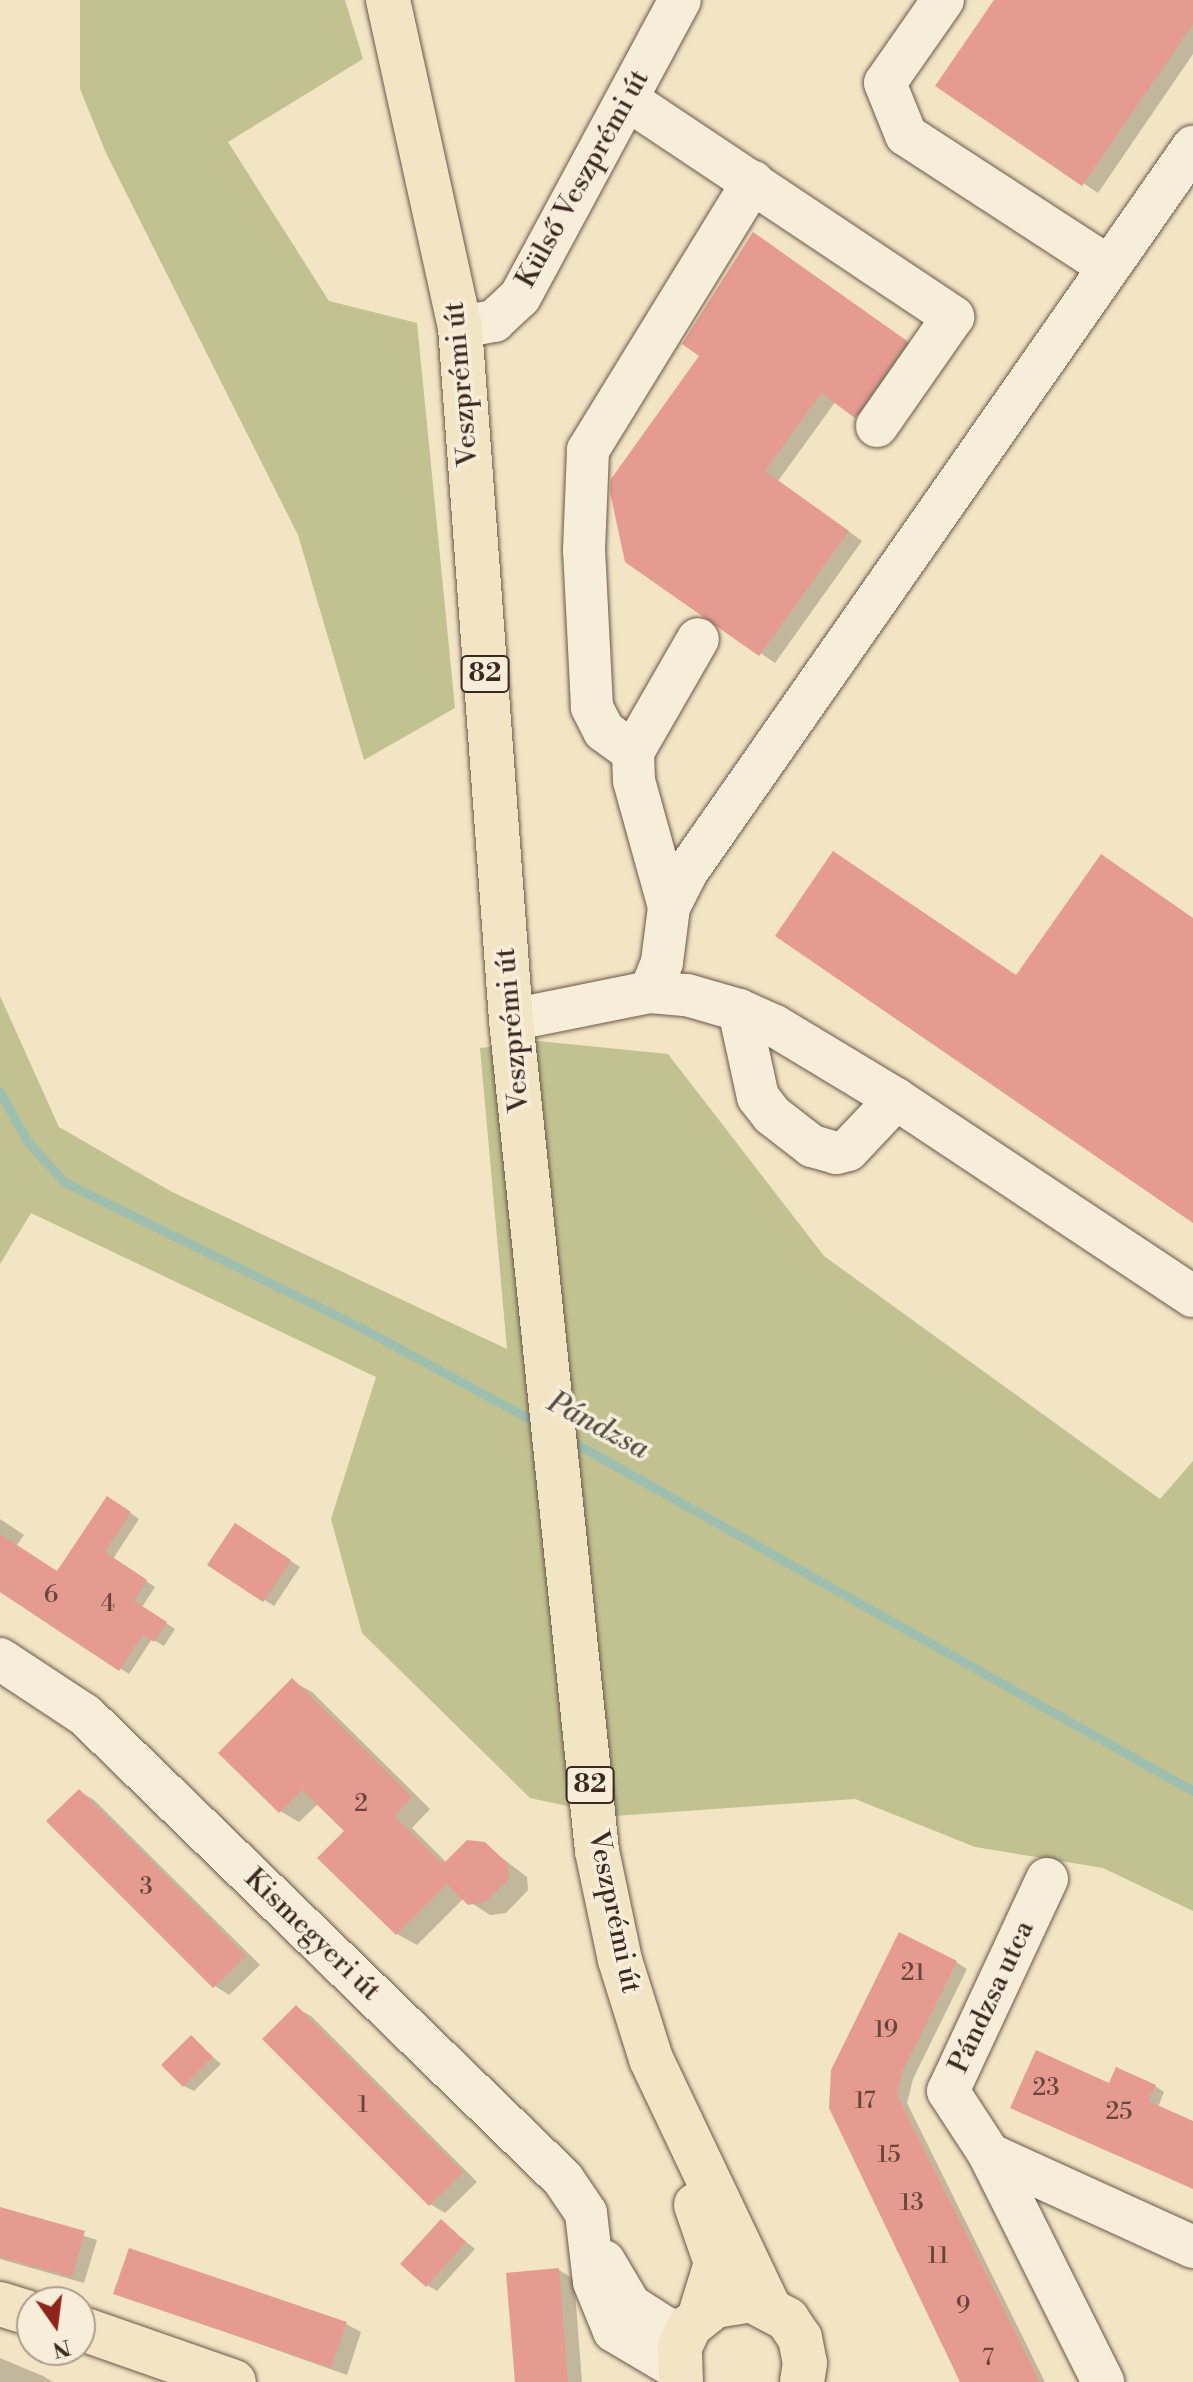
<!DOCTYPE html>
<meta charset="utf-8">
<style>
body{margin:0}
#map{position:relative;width:1193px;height:2382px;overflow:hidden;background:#f2e5c4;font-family:"Libre Bodoni",serif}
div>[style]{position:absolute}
.green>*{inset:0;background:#c1c290}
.shadow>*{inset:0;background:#0003}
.stream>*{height:9px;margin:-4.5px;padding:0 4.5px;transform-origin:4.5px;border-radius:4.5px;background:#9cbfb0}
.building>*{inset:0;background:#e69b90}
.roads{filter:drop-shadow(0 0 2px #6a584a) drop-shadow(0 0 2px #6a584a)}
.minor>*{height:42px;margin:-21px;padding:0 21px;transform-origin:21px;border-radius:21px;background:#f7eed9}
.major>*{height:44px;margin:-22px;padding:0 22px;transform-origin:22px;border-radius:22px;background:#f2e5c4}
span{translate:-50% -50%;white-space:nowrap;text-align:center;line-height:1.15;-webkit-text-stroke:7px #f7eed9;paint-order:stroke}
.number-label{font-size:24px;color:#66463d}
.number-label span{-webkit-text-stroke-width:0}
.shield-label span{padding:2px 6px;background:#f7eed9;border:2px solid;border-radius:6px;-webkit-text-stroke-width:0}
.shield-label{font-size:26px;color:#3c2921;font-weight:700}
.street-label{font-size:28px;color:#3c2921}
.water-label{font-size:30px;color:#544e45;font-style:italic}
.north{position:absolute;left:16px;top:2286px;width:80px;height:80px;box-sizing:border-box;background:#f7eed9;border:2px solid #ac9f8f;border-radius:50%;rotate:166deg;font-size:22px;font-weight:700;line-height:32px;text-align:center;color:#3c2921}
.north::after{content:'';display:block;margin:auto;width:28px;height:36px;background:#8f2418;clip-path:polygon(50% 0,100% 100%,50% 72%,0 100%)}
</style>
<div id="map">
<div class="green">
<div style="clip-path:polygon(80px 0,345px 0,363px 59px,228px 142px,329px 301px,417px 323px,455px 708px,364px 760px,298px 535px,106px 153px,80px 89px)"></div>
<div style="clip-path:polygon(0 996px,59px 1127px,172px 1192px,507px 1349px,480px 1048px,538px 1041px,668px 1054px,824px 1256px,1160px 1499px,1193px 1461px,1193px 1911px,1103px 1868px,975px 1847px,855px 1799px,614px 1816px,530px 1798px,362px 1633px,331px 1519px,376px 1377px,31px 1213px,0 1264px)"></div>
</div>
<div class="shadow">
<div style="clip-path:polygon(996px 0,1193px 0,1193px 54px,1098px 193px,938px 85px)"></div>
<div style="clip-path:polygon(768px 243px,921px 351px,871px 424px,836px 401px,778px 481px,862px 541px,775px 663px,627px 560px,702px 356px)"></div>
<div style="clip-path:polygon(117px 1504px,139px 1519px,113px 1559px,155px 1587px,142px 1607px,175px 1629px,164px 1646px,152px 1639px,129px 1674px,0 1588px,0 1519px,24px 1535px,16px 1546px,58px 1573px)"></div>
<div style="clip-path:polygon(245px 1531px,300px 1567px,274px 1606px,210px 1565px)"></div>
<div style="clip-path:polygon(292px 1681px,312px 1692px,430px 1809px,412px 1828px,447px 1863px,484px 1844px,527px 1877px,528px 1890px,506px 1913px,490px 1915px,464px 1898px,417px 1945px,397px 1934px,320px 1858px,346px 1831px,319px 1803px,299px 1822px,280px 1811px)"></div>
<div style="clip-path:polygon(79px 1791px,94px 1800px,260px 1965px,229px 1995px,215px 1986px)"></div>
<div style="clip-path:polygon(956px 1962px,967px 1969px,913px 2079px,907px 2103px,1045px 2382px,962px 2382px,833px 2071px)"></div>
<div style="clip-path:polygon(296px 2008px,311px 2016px,477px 2182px,445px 2213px,430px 2204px)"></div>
<div style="clip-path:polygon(191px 2038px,221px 2064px,194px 2091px,184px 2086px)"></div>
<div style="clip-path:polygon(1110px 2086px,1155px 2086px,1164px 2092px,1158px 2107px,1193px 2122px,1193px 2188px)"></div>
<div style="clip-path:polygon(0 2209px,97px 2240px,84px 2283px,0 2259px)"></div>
<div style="clip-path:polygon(441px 2222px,475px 2249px,437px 2291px,427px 2285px)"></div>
<div style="clip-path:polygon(559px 2270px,574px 2279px,582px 2382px,517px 2382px)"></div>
<div style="clip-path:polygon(116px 2293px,346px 2324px,361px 2332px,347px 2375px)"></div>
<div style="clip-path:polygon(0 2358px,43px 2376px,53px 2382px,0 2382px)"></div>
</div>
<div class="stream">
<div style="left:0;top:1092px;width:56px;rotate:61.1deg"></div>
<div style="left:27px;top:1141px;width:55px;rotate:47.9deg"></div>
<div style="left:64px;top:1182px;width:325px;rotate:26.1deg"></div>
<div style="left:356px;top:1325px;width:208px;rotate:28.4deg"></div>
<div style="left:566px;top:1438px;width:720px;rotate:29.38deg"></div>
</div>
<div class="building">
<div style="clip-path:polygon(994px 0,1193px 0,1193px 24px,1082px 186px,935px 86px)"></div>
<div style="clip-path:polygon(753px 232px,907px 341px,855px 418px,821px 393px,765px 471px,849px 531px,759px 656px,625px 562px,610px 492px,611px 479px,699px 356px,682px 344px)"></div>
<div style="clip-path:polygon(833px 851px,1016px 975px,1101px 854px,1193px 918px,1193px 1223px,775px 936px)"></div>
<div style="clip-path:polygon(107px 1496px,131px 1512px,105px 1552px,147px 1580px,134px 1601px,167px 1622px,154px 1642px,143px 1635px,119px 1671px,0 1592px,0 1534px,57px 1571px)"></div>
<div style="clip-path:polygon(235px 1523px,291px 1560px,263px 1602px,207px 1565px)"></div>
<div style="clip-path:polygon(292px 1678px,412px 1797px,394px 1816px,443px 1864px,467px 1840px,485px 1842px,507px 1863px,509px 1879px,485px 1902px,468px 1905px,447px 1884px,396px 1935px,317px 1858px,344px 1831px,302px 1790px,279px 1813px,218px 1753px)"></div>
<div style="clip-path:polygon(79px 1789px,246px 1956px,213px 1988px,46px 1821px)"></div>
<div style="clip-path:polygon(899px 1932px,957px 1961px,902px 2073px,897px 2095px,1040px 2382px,960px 2382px,829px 2108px,831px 2070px)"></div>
<div style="clip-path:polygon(296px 2005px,463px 2172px,429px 2206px,262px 2039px)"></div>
<div style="clip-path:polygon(191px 2035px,213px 2057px,183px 2087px,161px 2065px)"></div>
<div style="clip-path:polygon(1036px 2050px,1109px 2083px,1116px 2067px,1156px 2085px,1148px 2101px,1193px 2121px,1193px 2189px,1010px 2108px)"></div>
<div style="clip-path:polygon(0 2207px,85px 2231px,72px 2277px,0 2257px)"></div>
<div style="clip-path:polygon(441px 2219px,466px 2242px,426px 2287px,400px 2264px)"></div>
<div style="clip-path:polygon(129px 2248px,347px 2322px,331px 2368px,113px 2294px)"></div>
<div style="clip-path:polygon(559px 2268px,568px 2382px,515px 2382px,506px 2273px)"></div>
</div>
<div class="roads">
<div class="minor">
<div style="left:943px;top:0;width:101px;rotate:124.9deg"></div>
<div style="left:885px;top:83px;width:56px;rotate:68deg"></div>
<div style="left:906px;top:135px;width:242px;rotate:33deg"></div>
<div style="left:628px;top:100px;width:391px;rotate:33.7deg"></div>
<div style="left:953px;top:317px;width:133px;rotate:124.9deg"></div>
<div style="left:460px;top:327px;width:35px;rotate:-10deg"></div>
<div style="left:494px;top:321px;width:35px;rotate:-43deg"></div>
<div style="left:520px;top:297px;width:337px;rotate:-61.7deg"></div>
<div style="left:633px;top:752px;width:36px;rotate:-144deg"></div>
<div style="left:604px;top:731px;width:27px;rotate:-117deg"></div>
<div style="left:592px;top:707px;width:157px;rotate:-92.9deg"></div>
<div style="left:584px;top:550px;width:100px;rotate:-87.7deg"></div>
<div style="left:588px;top:450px;width:315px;rotate:-58.4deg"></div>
<div style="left:669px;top:907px;width:38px;rotate:-63deg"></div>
<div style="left:686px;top:873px;width:886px;rotate:-55.07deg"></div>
<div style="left:650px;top:992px;width:32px;rotate:-68deg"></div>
<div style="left:662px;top:962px;width:55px;rotate:-82.7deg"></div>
<div style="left:669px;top:907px;width:131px;rotate:-105.5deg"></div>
<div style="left:634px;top:781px;width:29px;rotate:-92deg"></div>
<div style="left:633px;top:752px;width:130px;rotate:-60.1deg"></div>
<div style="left:739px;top:1010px;width:89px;rotate:77.7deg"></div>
<div style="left:758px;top:1097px;width:23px;rotate:52deg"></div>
<div style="left:772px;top:1115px;width:51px;rotate:37.8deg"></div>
<div style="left:812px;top:1146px;width:25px;rotate:16deg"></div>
<div style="left:836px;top:1153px;width:12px;rotate:-14deg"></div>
<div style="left:848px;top:1150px;width:70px;rotate:-46.7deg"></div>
<div style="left:511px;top:1020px;width:142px;rotate:-11.4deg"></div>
<div style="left:650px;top:992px;width:37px;rotate:5deg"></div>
<div style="left:687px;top:995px;width:54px;rotate:16.1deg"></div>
<div style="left:739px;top:1010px;width:39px;rotate:24deg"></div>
<div style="left:775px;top:1026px;width:141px;rotate:31.1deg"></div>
<div style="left:896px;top:1099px;width:356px;rotate:33.6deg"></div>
<div style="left:0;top:1659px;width:102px;rotate:33.4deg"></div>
<div style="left:85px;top:1715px;width:666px;rotate:44.15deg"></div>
<div style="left:563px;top:2179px;width:41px;rotate:55.9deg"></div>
<div style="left:586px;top:2213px;width:69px;rotate:83.4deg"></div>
<div style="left:594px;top:2282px;width:53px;rotate:67.8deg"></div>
<div style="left:614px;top:2331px;width:74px;rotate:30.7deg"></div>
<div style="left:1047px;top:1879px;width:234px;rotate:115deg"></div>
<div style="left:948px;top:2091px;width:75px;rotate:56.9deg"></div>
<div style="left:989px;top:2154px;width:255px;rotate:63.4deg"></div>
<div style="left:989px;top:2154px;width:224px;rotate:24.5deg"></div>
<div style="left:604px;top:2261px;width:51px;rotate:59.4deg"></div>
<div style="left:630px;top:2305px;width:38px;rotate:33deg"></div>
<div style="left:662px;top:2326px;width:14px;rotate:21deg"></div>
<div style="left:675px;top:2331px;width:16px;rotate:-18deg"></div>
</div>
<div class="major">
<div style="left:388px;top:0;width:335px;rotate:77.6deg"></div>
<div style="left:460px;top:327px;width:695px;rotate:85.79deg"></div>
<div style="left:511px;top:1020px;width:835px;rotate:84.09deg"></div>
<div style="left:597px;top:1851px;width:111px;rotate:78.1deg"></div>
<div style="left:620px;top:1960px;width:104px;rotate:72.6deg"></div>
<div style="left:651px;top:2059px;width:272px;rotate:64.6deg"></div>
<div style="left:696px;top:2205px;width:61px;rotate:71deg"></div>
<div style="left:716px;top:2263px;width:54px;rotate:107.1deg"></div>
<div style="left:0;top:2304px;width:34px;rotate:17deg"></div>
<div style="left:80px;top:2328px;width:163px;rotate:19.3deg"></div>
<div style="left:681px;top:2382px;width:35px;rotate:-92deg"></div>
<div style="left:680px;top:2347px;width:23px;rotate:-65deg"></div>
<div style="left:690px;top:2326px;width:32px;rotate:-39deg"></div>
<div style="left:715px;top:2306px;width:36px;rotate:-9deg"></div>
<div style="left:751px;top:2300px;width:41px;rotate:27.8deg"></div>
<div style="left:787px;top:2319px;width:23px;rotate:56deg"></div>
<div style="left:800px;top:2338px;width:25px;rotate:79deg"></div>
<div style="left:805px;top:2363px;width:19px;rotate:99deg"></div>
</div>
</div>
<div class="number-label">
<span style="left:51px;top:1596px">6</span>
<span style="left:108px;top:1605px">4</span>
<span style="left:361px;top:1805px">2</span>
<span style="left:146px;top:1888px">3</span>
<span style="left:913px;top:1974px">21</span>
<span style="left:886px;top:2031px">19</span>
<span style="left:1046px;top:2089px">23</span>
<span style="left:865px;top:2102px">17</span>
<span style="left:363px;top:2106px">1</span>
<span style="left:1119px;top:2113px">25</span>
<span style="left:889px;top:2156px">15</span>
<span style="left:912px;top:2204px">13</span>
<span style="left:938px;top:2257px">11</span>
<span style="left:963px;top:2307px">9</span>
<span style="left:988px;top:2359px">7</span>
</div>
<div class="shield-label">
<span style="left:485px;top:674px">82</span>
<span style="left:590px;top:1785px">82</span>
</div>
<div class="street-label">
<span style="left:583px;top:179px;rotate:-61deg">Külső Veszprémi út</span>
<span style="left:462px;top:384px;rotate:-95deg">Veszprémi út</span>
<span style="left:513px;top:1030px;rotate:-95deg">Veszprémi út</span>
<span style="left:614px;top:1912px;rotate:78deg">Veszprémi út</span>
<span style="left:312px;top:1935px;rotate:44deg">Kismegyeri út</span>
<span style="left:992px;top:1997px;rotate:-65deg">Pándzsa utca</span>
</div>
<div class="water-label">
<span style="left:598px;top:1426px;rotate:28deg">Pándzsa</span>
</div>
<div class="north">N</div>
</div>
